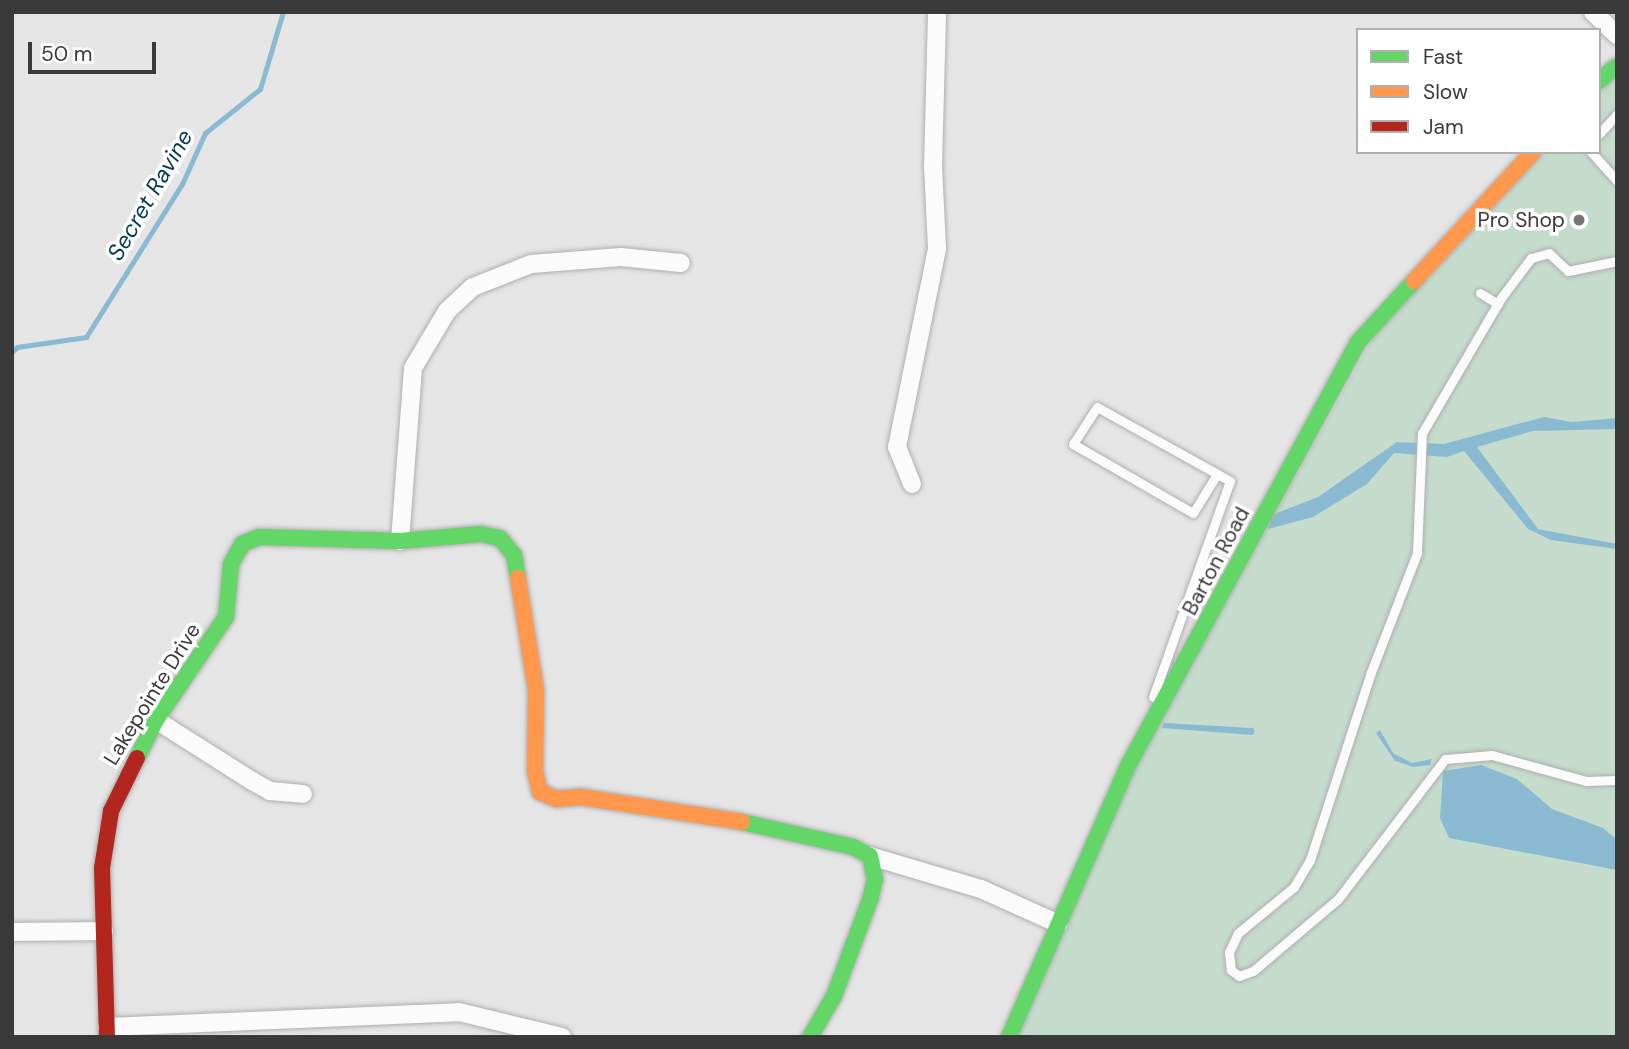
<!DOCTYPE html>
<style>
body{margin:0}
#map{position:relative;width:1629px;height:1049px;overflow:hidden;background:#e6e5e6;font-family:"DM Sans",sans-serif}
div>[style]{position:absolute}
.green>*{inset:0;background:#c5dccd}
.water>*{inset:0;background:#8abad2}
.stream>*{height:5px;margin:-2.5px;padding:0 2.5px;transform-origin:2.5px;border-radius:2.5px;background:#8abad2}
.roads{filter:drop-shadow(0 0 2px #afaeaf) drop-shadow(0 0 2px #afaeaf)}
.lane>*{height:9px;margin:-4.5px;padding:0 4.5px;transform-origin:4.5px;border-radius:4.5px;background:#fbfbfb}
.street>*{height:18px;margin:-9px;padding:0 9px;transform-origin:9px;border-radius:9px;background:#fbfbfb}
.fast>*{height:16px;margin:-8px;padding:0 8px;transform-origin:8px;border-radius:8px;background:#63d668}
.slow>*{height:16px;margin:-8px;padding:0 8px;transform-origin:8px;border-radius:8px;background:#ff974d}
.jam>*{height:16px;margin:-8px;padding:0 8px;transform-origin:8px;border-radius:8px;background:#b3261e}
.dots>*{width:19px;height:19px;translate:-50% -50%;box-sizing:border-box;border:4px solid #fff;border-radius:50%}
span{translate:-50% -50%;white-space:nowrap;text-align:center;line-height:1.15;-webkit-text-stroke:7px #fff;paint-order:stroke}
.poi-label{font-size:21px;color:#3b3a3b}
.right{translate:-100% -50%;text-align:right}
.street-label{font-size:21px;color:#3b3a3b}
.water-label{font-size:23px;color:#003c54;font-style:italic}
.frame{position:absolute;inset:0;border:14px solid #3b3a3b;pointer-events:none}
.legend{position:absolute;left:1356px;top:28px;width:245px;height:126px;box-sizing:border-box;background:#fff;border:2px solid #b1b0b1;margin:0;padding:9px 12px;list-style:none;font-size:21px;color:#3b3a3b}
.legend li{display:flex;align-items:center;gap:14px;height:35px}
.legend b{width:35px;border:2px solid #b1b0b1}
.scale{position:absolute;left:28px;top:42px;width:128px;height:32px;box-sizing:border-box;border:4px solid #3b3a3b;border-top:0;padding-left:9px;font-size:21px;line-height:24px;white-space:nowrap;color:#3b3a3b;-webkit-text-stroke:5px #fff;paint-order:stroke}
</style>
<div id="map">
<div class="green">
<div style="clip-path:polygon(1617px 76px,1617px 1037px,1018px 1037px,1134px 769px,1373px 338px,1544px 152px,1599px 152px,1599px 94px)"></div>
</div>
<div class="water">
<div style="clip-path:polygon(1544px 417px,1572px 422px,1617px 418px,1617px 429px,1533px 431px,1477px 447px,1538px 529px,1617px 544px,1617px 549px,1551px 540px,1528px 529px,1464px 451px,1447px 457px,1394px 453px,1367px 484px,1313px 517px,1268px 529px,1272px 515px,1318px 497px,1397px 442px,1444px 444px)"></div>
<div style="clip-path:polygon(1164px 723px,1253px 728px,1255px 731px,1253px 735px,1162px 728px)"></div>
<div style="clip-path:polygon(1380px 730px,1393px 753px,1412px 763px,1432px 759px,1430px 765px,1414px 767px,1395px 761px,1376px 733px)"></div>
<div style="clip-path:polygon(1481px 765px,1517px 779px,1552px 809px,1603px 828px,1617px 840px,1617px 870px,1449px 838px,1440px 818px,1443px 771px)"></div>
</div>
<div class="stream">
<div style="left:12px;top:352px;width:7px;rotate:-45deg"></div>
<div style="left:17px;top:347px;width:70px;rotate:-8.2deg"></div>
<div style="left:86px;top:337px;width:181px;rotate:-57.9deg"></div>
<div style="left:182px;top:184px;width:56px;rotate:-65.7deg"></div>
<div style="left:205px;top:133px;width:70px;rotate:-38.7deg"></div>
<div style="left:260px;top:89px;width:80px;rotate:-73.4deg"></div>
</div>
<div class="roads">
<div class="lane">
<div style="left:1599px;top:134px;width:27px;rotate:-48deg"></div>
<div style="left:1591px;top:152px;width:39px;rotate:48deg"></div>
<div style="left:1617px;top:261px;width:50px;rotate:168.5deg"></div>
<div style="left:1568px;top:271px;width:26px;rotate:-137deg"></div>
<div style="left:1549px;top:253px;width:19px;rotate:164deg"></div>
<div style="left:1531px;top:258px;width:50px;rotate:126.9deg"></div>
<div style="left:1501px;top:298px;width:156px;rotate:120.3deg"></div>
<div style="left:1422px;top:433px;width:120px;rotate:92.4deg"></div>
<div style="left:1417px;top:553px;width:128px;rotate:111.1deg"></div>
<div style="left:1371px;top:672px;width:198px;rotate:108deg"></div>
<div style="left:1310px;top:860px;width:31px;rotate:121deg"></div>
<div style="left:1294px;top:887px;width:72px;rotate:140.6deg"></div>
<div style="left:1238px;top:933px;width:21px;rotate:115deg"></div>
<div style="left:1229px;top:952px;width:18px;rotate:84deg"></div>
<div style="left:1231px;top:970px;width:10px;rotate:37deg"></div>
<div style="left:1239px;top:976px;width:15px;rotate:-20deg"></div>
<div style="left:1253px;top:971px;width:111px;rotate:-40.3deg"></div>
<div style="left:1338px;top:899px;width:176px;rotate:-52.6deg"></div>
<div style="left:1445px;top:759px;width:47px;rotate:-4.9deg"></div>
<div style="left:1492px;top:755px;width:98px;rotate:15.5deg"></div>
<div style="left:1586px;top:781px;width:31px;rotate:-2deg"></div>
<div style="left:1480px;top:293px;width:21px;rotate:31deg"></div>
<div style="left:1153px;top:697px;width:229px;rotate:-70.4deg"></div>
<div style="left:1230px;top:481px;width:152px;rotate:-150.9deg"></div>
<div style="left:1097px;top:407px;width:44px;rotate:123deg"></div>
<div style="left:1073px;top:444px;width:138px;rotate:29.9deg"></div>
<div style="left:1193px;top:513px;width:46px;rotate:-58.4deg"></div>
</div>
<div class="street">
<div style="left:1593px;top:12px;width:33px;rotate:44deg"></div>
<div style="left:912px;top:484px;width:40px;rotate:-112deg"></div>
<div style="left:897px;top:447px;width:203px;rotate:-78.6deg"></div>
<div style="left:937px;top:248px;width:81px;rotate:-92.8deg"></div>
<div style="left:933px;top:167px;width:155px;rotate:-88.5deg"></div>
<div style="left:400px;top:541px;width:173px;rotate:-85.7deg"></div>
<div style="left:413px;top:368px;width:66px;rotate:-59.2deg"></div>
<div style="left:447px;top:311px;width:35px;rotate:-43deg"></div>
<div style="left:473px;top:287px;width:62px;rotate:-21.6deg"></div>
<div style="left:531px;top:264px;width:90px;rotate:-4.4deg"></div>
<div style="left:621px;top:257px;width:60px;rotate:5.7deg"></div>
<div style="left:156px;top:720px;width:114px;rotate:32.4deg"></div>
<div style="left:252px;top:781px;width:21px;rotate:29deg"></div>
<div style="left:270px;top:791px;width:33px;rotate:5deg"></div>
<div style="left:870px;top:856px;width:116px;rotate:16.6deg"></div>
<div style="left:981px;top:889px;width:85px;rotate:24.2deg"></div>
<div style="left:12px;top:932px;width:92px;rotate:-0.6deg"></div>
<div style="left:107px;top:1027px;width:352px;rotate:-2.4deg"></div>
<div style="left:459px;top:1012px;width:106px;rotate:13.6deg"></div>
</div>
<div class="fast">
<div style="left:1599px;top:81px;width:23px;rotate:-40deg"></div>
<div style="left:137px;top:758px;width:42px;rotate:-63.4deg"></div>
<div style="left:156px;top:720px;width:125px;rotate:-55.8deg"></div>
<div style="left:226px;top:617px;width:53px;rotate:-84.6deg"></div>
<div style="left:231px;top:564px;width:23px;rotate:-61deg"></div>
<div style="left:242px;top:544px;width:18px;rotate:-22deg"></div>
<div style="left:259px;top:537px;width:141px;rotate:1.6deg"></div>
<div style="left:400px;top:541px;width:81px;rotate:-4.9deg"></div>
<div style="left:481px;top:534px;width:19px;rotate:12deg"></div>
<div style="left:500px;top:538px;width:22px;rotate:51deg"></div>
<div style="left:514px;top:555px;width:23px;rotate:80deg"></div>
<div style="left:742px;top:822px;width:114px;rotate:12.7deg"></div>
<div style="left:853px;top:847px;width:19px;rotate:28deg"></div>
<div style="left:870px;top:856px;width:24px;rotate:78deg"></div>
<div style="left:875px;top:879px;width:18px;rotate:103deg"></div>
<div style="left:871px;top:897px;width:106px;rotate:110.5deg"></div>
<div style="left:834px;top:996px;width:48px;rotate:120.3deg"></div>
<div style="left:1009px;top:1037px;width:298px;rotate:-66.3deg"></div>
<div style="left:1129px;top:764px;width:480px;rotate:-61.5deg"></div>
<div style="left:1358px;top:342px;width:83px;rotate:-47.4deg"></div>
</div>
<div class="slow">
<div style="left:1414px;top:281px;width:176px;rotate:-47.3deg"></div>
<div style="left:518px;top:578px;width:113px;rotate:80.9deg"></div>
<div style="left:536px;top:690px;width:81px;rotate:90.7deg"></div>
<div style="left:535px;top:771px;width:22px;rotate:77deg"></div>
<div style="left:540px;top:792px;width:18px;rotate:22deg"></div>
<div style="left:557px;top:799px;width:24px;rotate:-5deg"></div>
<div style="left:581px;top:797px;width:163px;rotate:8.8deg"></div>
</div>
<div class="jam">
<div style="left:107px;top:1037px;width:169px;rotate:-91.7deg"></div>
<div style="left:102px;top:868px;width:58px;rotate:-81deg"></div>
<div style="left:111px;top:811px;width:59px;rotate:-63.9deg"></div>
</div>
</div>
<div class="dots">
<div style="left:1579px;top:220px;background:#777677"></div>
</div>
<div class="poi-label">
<span class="right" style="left:1565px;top:220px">Pro Shop</span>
</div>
<div class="street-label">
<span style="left:1216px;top:561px;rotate:-62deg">Barton Road</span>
<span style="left:152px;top:694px;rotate:-58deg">Lakepointe Drive</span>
</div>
<div class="water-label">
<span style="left:150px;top:195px;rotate:-60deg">Secret Ravine</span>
</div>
<div class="frame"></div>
<ul class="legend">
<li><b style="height:9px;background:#63d668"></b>Fast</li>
<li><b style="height:9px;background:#ff974d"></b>Slow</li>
<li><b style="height:9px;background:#b3261e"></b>Jam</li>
</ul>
<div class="scale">50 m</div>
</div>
